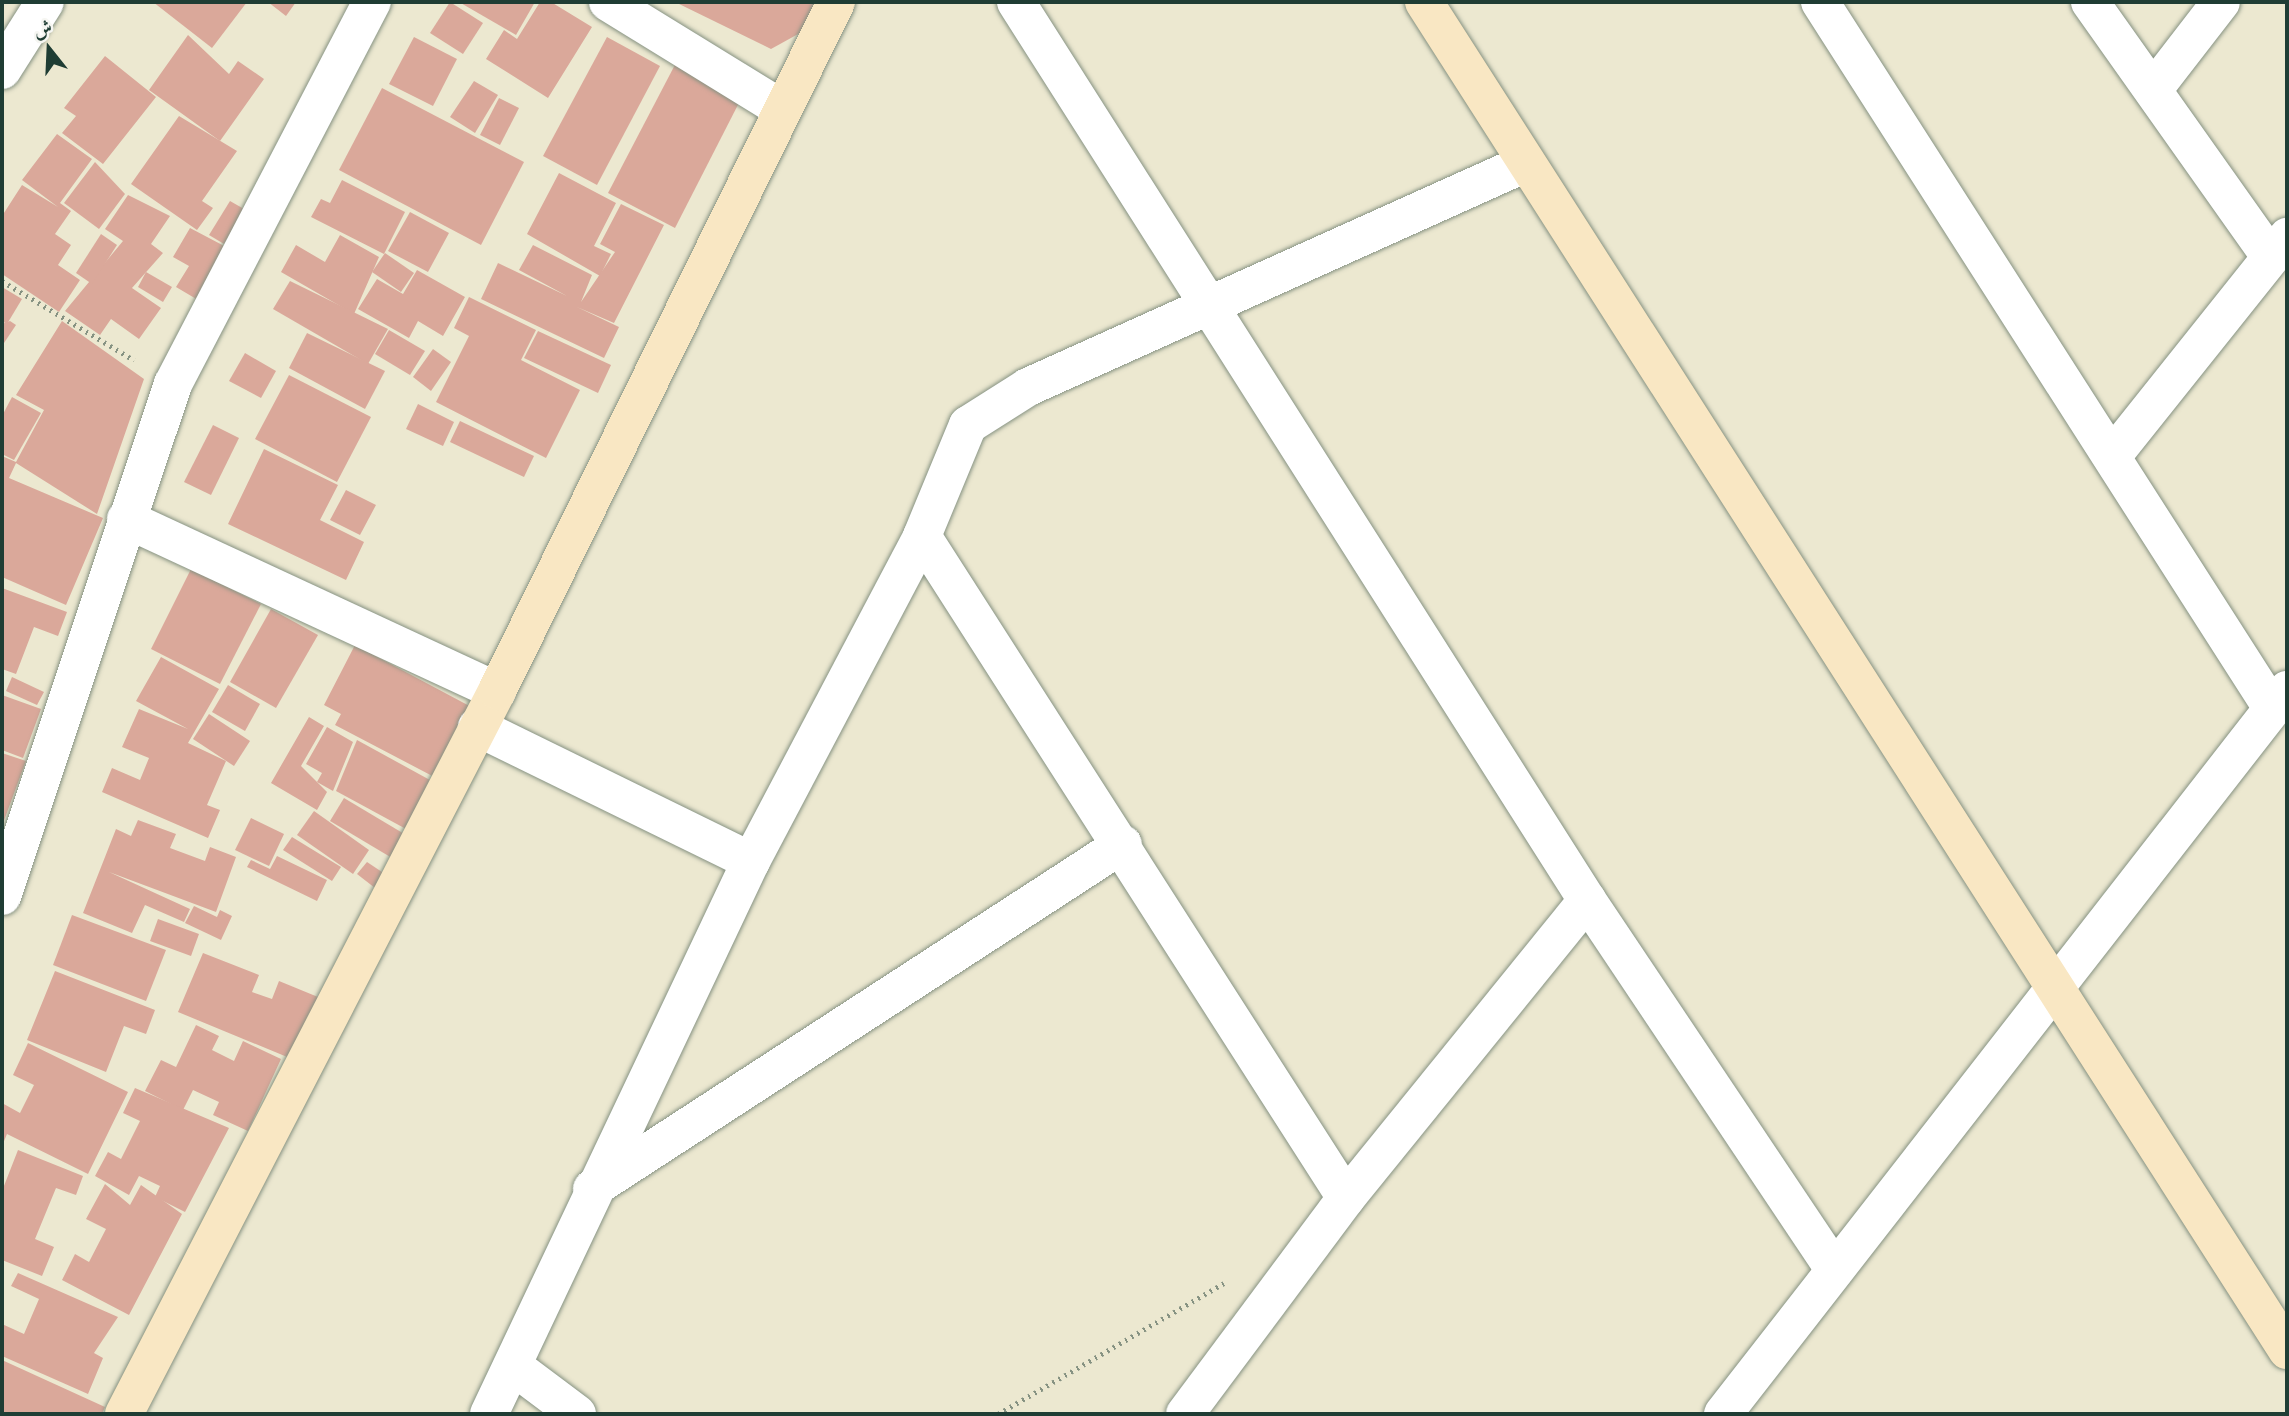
<!DOCTYPE html>
<meta charset="utf-8">
<style>
body{margin:0}
#map{position:relative;width:2289px;height:1416px;overflow:hidden;background:#ece8d0;font-family:"IM FELL French Canon",Amiri,serif}
div>[style]{position:absolute}
.building>*{inset:0;background:#daa89a}
.path>*{height:4.5px;margin-top:-2.25px;transform-origin:0;background:repeating-linear-gradient(90deg,#869282 0 2px,transparent 0 7px)}
.roads{filter:drop-shadow(0 0 2px #869282) drop-shadow(0 0 2px #869282)}
.street>*{height:38px;margin:-19px;padding:0 19px;transform-origin:19px;border-radius:19px;background:#fff}
.secondary>*{height:38px;margin:-19px;padding:0 19px;transform-origin:19px;border-radius:19px;background:#f9e7c3}
span{translate:-50% -50%;white-space:nowrap;text-align:center;line-height:1.15;-webkit-text-stroke:6px #f6f6f2;paint-order:stroke}
.frame{position:absolute;inset:0;border:4px solid #1f3d34;pointer-events:none}
.north{position:absolute;left:14px;top:14px;width:70px;height:70px;-webkit-text-stroke:5px #f6f6f2;paint-order:stroke;rotate:342deg;font-size:19px;font-weight:700;line-height:28px;text-align:center;color:#1f3d34}
.north::after{content:'';display:block;margin:auto;width:24px;height:32px;background:#1f3d34;clip-path:polygon(50% 0,100% 100%,50% 72%,0 100%)}
</style>
<div id="map">
<div class="building">
<div style="clip-path:polygon(153px 2px,247px 2px,212px 48px)"></div>
<div style="clip-path:polygon(268px 2px,296px 2px,286px 16px)"></div>
<div style="clip-path:polygon(450px 2px,483px 23px,463px 54px,430px 33px)"></div>
<div style="clip-path:polygon(459px 2px,535px 2px,516px 35px)"></div>
<div style="clip-path:polygon(540px 2px,551px 2px,592px 27px,548px 98px,486px 59px,504px 30px,517px 39px)"></div>
<div style="clip-path:polygon(675px 2px,819px 2px,800px 33px,771px 49px)"></div>
<div style="clip-path:polygon(188px 35px,229px 74px,238px 61px,264px 79px,220px 141px,149px 90px)"></div>
<div style="clip-path:polygon(414px 37px,457px 59px,433px 106px,389px 84px)"></div>
<div style="clip-path:polygon(607px 37px,660px 66px,597px 185px,543px 156px)"></div>
<div style="clip-path:polygon(105px 56px,156px 97px,103px 164px,62px 133px,76px 116px,64px 108px)"></div>
<div style="clip-path:polygon(678px 59px,744px 93px,675px 228px,608px 193px)"></div>
<div style="clip-path:polygon(474px 81px,498px 95px,475px 133px,450px 117px)"></div>
<div style="clip-path:polygon(382px 88px,524px 162px,481px 245px,339px 170px)"></div>
<div style="clip-path:polygon(499px 98px,519px 108px,500px 145px,480px 135px)"></div>
<div style="clip-path:polygon(179px 116px,237px 151px,202px 201px,213px 208px,197px 230px,131px 184px)"></div>
<div style="clip-path:polygon(57px 134px,92px 159px,60px 203px,71px 211px,55px 234px,71px 245px,58px 265px,80px 280px,59px 312px,2px 274px,2px 216px,22px 185px,58px 207px,22px 180px)"></div>
<div style="clip-path:polygon(95px 162px,125px 194px,99px 229px,64px 203px)"></div>
<div style="clip-path:polygon(559px 173px,616px 203px,594px 246px,611px 254px,600px 276px,527px 234px)"></div>
<div style="clip-path:polygon(342px 180px,405px 212px,384px 254px,311px 217px,321px 199px,330px 203px)"></div>
<div style="clip-path:polygon(128px 195px,170px 216px,151px 244px,163px 253px,132px 288px,161px 308px,139px 339px,111px 319px,100px 335px,65px 311px,123px 241px,105px 229px)"></div>
<div style="clip-path:polygon(230px 201px,244px 209px,224px 244px,209px 235px)"></div>
<div style="clip-path:polygon(621px 204px,664px 225px,614px 323px,577px 307px,619px 327px,604px 358px,481px 299px,498px 263px,567px 296px,519px 270px,533px 245px,592px 275px,581px 302px,615px 252px,600px 244px)"></div>
<div style="clip-path:polygon(410px 212px,449px 233px,428px 272px,388px 251px)"></div>
<div style="clip-path:polygon(190px 228px,228px 248px,198px 300px,176px 287px,189px 266px,173px 257px)"></div>
<div style="clip-path:polygon(101px 234px,117px 245px,92px 284px,76px 273px)"></div>
<div style="clip-path:polygon(340px 235px,379px 257px,354px 314px,281px 272px,296px 245px,325px 262px)"></div>
<div style="clip-path:polygon(385px 253px,414px 273px,401px 292px,372px 272px)"></div>
<div style="clip-path:polygon(417px 270px,465px 297px,443px 336px,418px 321px,409px 338px,358px 309px,377px 279px,403px 294px)"></div>
<div style="clip-path:polygon(146px 272px,172px 287px,163px 302px,138px 287px)"></div>
<div style="clip-path:polygon(290px 281px,388px 329px,368px 364px,273px 309px)"></div>
<div style="clip-path:polygon(2px 287px,22px 299px,7px 324px,2px 321px)"></div>
<div style="clip-path:polygon(469px 297px,536px 330px,521px 360px,580px 390px,546px 458px,436px 402px,469px 336px,454px 328px)"></div>
<div style="clip-path:polygon(10px 321px,16px 325px,2px 346px,2px 324px)"></div>
<div style="clip-path:polygon(62px 321px,144px 379px,97px 514px,16px 463px,9px 478px,103px 518px,66px 605px,2px 577px,2px 456px,16px 462px,44px 410px,16px 395px)"></div>
<div style="clip-path:polygon(389px 330px,425px 351px,410px 375px,375px 354px)"></div>
<div style="clip-path:polygon(538px 331px,611px 365px,598px 393px,524px 358px)"></div>
<div style="clip-path:polygon(307px 333px,385px 371px,365px 409px,289px 368px)"></div>
<div style="clip-path:polygon(433px 349px,451px 362px,431px 391px,413px 377px)"></div>
<div style="clip-path:polygon(245px 353px,276px 371px,261px 398px,229px 381px)"></div>
<div style="clip-path:polygon(289px 375px,371px 417px,337px 482px,255px 439px)"></div>
<div style="clip-path:polygon(12px 397px,41px 413px,14px 460px,2px 454px,2px 416px)"></div>
<div style="clip-path:polygon(418px 404px,454px 422px,443px 446px,406px 429px)"></div>
<div style="clip-path:polygon(460px 421px,534px 456px,524px 477px,450px 442px)"></div>
<div style="clip-path:polygon(213px 425px,239px 438px,211px 495px,184px 482px)"></div>
<div style="clip-path:polygon(264px 449px,338px 485px,320px 520px,364px 542px,346px 580px,228px 524px)"></div>
<div style="clip-path:polygon(346px 490px,376px 505px,360px 535px,330px 520px)"></div>
<div style="clip-path:polygon(191px 569px,261px 604px,220px 684px,151px 649px)"></div>
<div style="clip-path:polygon(2px 588px,67px 612px,58px 636px,34px 627px,16px 674px,2px 669px)"></div>
<div style="clip-path:polygon(271px 609px,318px 635px,276px 708px,230px 682px)"></div>
<div style="clip-path:polygon(355px 645px,477px 710px,440px 780px,335px 725px,341px 714px,324px 705px)"></div>
<div style="clip-path:polygon(161px 657px,219px 689px,188px 743px,226px 761px,207px 805px,220px 810px,208px 838px,102px 792px,112px 768px,140px 780px,149px 758px,122px 747px,139px 709px,188px 729px,136px 701px)"></div>
<div style="clip-path:polygon(12px 677px,44px 692px,37px 705px,6px 691px)"></div>
<div style="clip-path:polygon(228px 685px,260px 704px,245px 731px,212px 712px)"></div>
<div style="clip-path:polygon(2px 695px,41px 709px,23px 758px,2px 750px)"></div>
<div style="clip-path:polygon(209px 714px,250px 741px,234px 766px,193px 739px)"></div>
<div style="clip-path:polygon(309px 717px,324px 726px,301px 766px,327px 792px,317px 810px,271px 783px)"></div>
<div style="clip-path:polygon(327px 727px,353px 742px,333px 791px,317px 782px,322px 773px,306px 764px)"></div>
<div style="clip-path:polygon(357px 740px,439px 785px,406px 829px,336px 791px)"></div>
<div style="clip-path:polygon(2px 753px,26px 761px,2px 826px)"></div>
<div style="clip-path:polygon(344px 798px,406px 835px,392px 858px,330px 821px)"></div>
<div style="clip-path:polygon(314px 811px,369px 850px,353px 874px,297px 835px)"></div>
<div style="clip-path:polygon(251px 818px,284px 834px,269px 866px,235px 850px)"></div>
<div style="clip-path:polygon(138px 820px,176px 834px,170px 848px,205px 861px,210px 847px,236px 857px,216px 912px,109px 872px,190px 909px,184px 922px,145px 905px,132px 933px,83px 913px,116px 829px,131px 836px)"></div>
<div style="clip-path:polygon(292px 837px,341px 867px,332px 881px,283px 850px)"></div>
<div style="clip-path:polygon(277px 856px,327px 880px,317px 901px,247px 867px,251px 860px,270px 869px)"></div>
<div style="clip-path:polygon(367px 862px,385px 874px,375px 888px,357px 874px)"></div>
<div style="clip-path:polygon(194px 906px,217px 917px,220px 910px,232px 916px,221px 940px,185px 923px)"></div>
<div style="clip-path:polygon(72px 915px,166px 950px,146px 1001px,53px 965px)"></div>
<div style="clip-path:polygon(158px 919px,199px 934px,191px 956px,150px 941px)"></div>
<div style="clip-path:polygon(203px 953px,259px 975px,252px 992px,272px 999px,279px 981px,318px 997px,292px 1059px,178px 1012px)"></div>
<div style="clip-path:polygon(55px 971px,155px 1010px,146px 1034px,124px 1026px,106px 1072px,27px 1040px)"></div>
<div style="clip-path:polygon(196px 1025px,219px 1036px,212px 1050px,234px 1061px,243px 1041px,281px 1059px,248px 1131px,213px 1115px,219px 1102px,193px 1090px,183px 1110px,145px 1091px,161px 1060px,176px 1067px)"></div>
<div style="clip-path:polygon(28px 1043px,128px 1092px,88px 1174px,7px 1134px,2px 1146px,2px 1103px,20px 1113px,34px 1085px,13px 1075px)"></div>
<div style="clip-path:polygon(135px 1088px,229px 1128px,185px 1212px,155px 1197px,160px 1186px,139px 1176px,129px 1195px,95px 1176px,108px 1152px,121px 1159px,140px 1121px,123px 1113px)"></div>
<div style="clip-path:polygon(18px 1150px,83px 1176px,76px 1195px,56px 1188px,35px 1239px,54px 1247px,42px 1276px,2px 1260px,2px 1191px)"></div>
<div style="clip-path:polygon(105px 1184px,130px 1205px,141px 1185px,182px 1214px,129px 1315px,62px 1280px,75px 1254px,89px 1262px,106px 1229px,86px 1219px)"></div>
<div style="clip-path:polygon(18px 1273px,118px 1317px,94px 1353px,103px 1358px,88px 1394px,2px 1356px,2px 1324px,24px 1334px,39px 1299px,11px 1286px)"></div>
<div style="clip-path:polygon(2px 1360px,105px 1407px,102px 1414px,2px 1414px)"></div>
</div>
<div class="path">
<div style="left:2px;top:281px;width:154px;rotate:30.9deg"></div>
<div style="left:998px;top:1414px;width:261px;rotate:-30.1deg"></div>
</div>
<div class="roads">
<div class="street">
<div style="left:608px;top:2px;width:202px;rotate:31.6deg"></div>
<div style="left:1016px;top:2px;width:1064px;rotate:57.55deg"></div>
<div style="left:1587px;top:900px;width:445px;rotate:56.2deg"></div>
<div style="left:1820px;top:2px;width:838px;rotate:57.37deg"></div>
<div style="left:2090px;top:2px;width:311px;rotate:54.7deg"></div>
<div style="left:2px;top:70px;width:80px;rotate:-57.7deg"></div>
<div style="left:2153px;top:90px;width:111px;rotate:-52.3deg"></div>
<div style="left:2114px;top:454px;width:278px;rotate:-51.4deg"></div>
<div style="left:126px;top:519px;width:409px;rotate:24.9deg"></div>
<div style="left:922px;top:536px;width:786px;rotate:57.36deg"></div>
<div style="left:477px;top:727px;width:305px;rotate:26.1deg"></div>
<div style="left:2px;top:896px;width:540px;rotate:-71.53deg"></div>
<div style="left:173px;top:384px;width:431px;rotate:-62.5deg"></div>
<div style="left:592px;top:1189px;width:633px;rotate:-33.01deg"></div>
<div style="left:513px;top:1366px;width:80px;rotate:36.9deg"></div>
<div style="left:489px;top:1414px;width:612px;rotate:-64.65deg"></div>
<div style="left:751px;top:861px;width:367px;rotate:-62.2deg"></div>
<div style="left:922px;top:536px;width:120px;rotate:-67.5deg"></div>
<div style="left:968px;top:425px;width:71px;rotate:-32.3deg"></div>
<div style="left:1028px;top:387px;width:546px;rotate:-24.22deg"></div>
<div style="left:1185px;top:1414px;width:269px;rotate:-53.3deg"></div>
<div style="left:1346px;top:1198px;width:383px;rotate:-51deg"></div>
<div style="left:1723px;top:1414px;width:918px;rotate:-52.08deg"></div>
</div>
<div class="secondary">
<div style="left:1424px;top:2px;width:1601px;rotate:57.37deg"></div>
<div style="left:124px;top:1414px;width:814px;rotate:-62.71deg"></div>
<div style="left:497px;top:691px;width:768px;rotate:-63.8deg"></div>
</div>
</div>
<div class="frame"></div>
<div class="north">ش</div>
</div>
